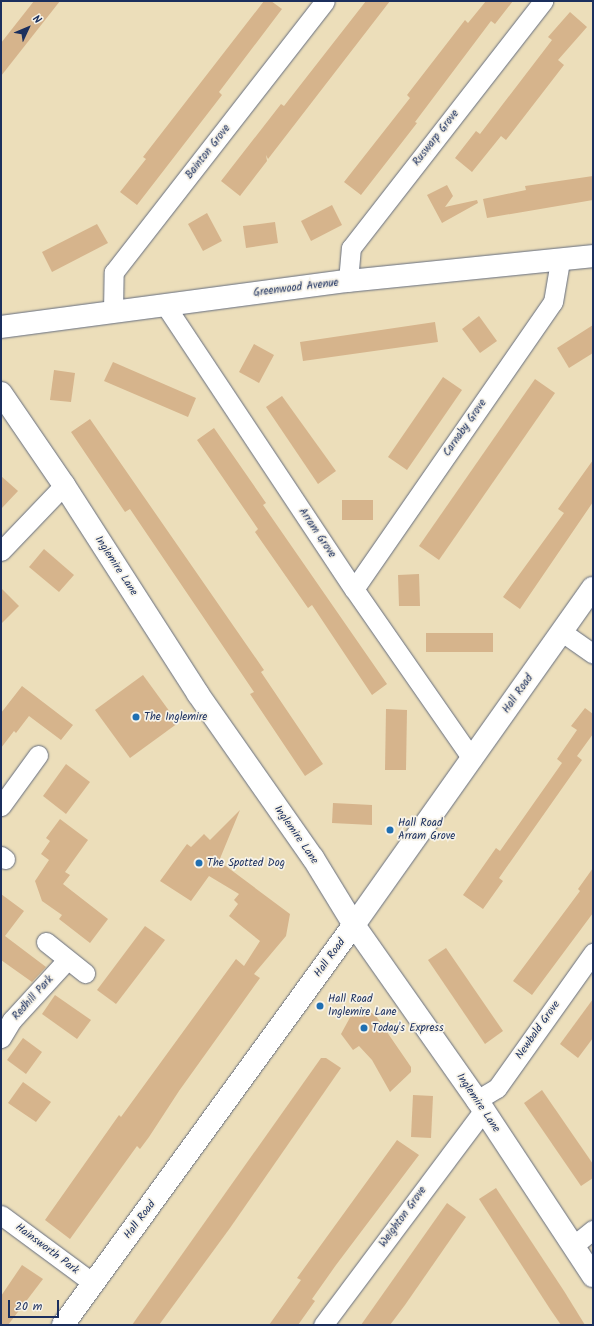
<!DOCTYPE html>
<style>
body{margin:0}
#map{position:relative;width:594px;height:1326px;overflow:hidden;background:#ecdeba;font-family:Kalam,sans-serif}
div>[style]{position:absolute}
.building>*{inset:0;background:#d6b48c}
.roads{filter:drop-shadow(0 0 1px #646c7e) drop-shadow(0 0 1px #646c7e)}
.minor>*{height:19px;margin:-9.5px;padding:0 9.5px;transform-origin:9.5px;border-radius:9.5px;background:#fff}
.tertiary>*{height:22px;margin:-11px;padding:0 11px;transform-origin:11px;border-radius:11px;background:#fff}
.dots>*{width:11px;height:11px;translate:-50% -50%;box-sizing:border-box;border:2px solid #f7f3e8;border-radius:50%}
span{translate:-50% -50%;white-space:nowrap;text-align:center;line-height:1.15;-webkit-text-stroke:3.5px #f7f3e8;paint-order:stroke}
.street-label{font-size:11px;color:#1b2f5e}
.poi-label{font-size:11px;color:#1b2f5e}
.left{translate:0 -50%;text-align:left}
.frame{position:absolute;inset:0;border:2px solid #1b2f5e;pointer-events:none}
.north{position:absolute;left:8px;top:8px;width:40px;height:40px;-webkit-text-stroke:3px #f7f3e8;paint-order:stroke;rotate:46deg;font-size:11px;font-weight:700;line-height:16px;text-align:center;color:#1b2f5e}
.north::after{content:'';display:block;margin:auto;width:14px;height:18px;background:#1b2f5e;clip-path:polygon(50% 0,100% 100%,50% 72%,0 100%)}
.scale{position:absolute;left:8px;top:1300px;width:51px;height:18px;box-sizing:border-box;border:2px solid #1b2f5e;border-top:0;padding-left:5px;font-size:12px;line-height:14px;white-space:nowrap;color:#1b2f5e;-webkit-text-stroke:3px #f7f3e8;paint-order:stroke}
</style>
<div id="map">
<div class="building">
<div style="clip-path:polygon(34px 1px,60px 1px,1px 76px,1px 43px)"></div>
<div style="clip-path:polygon(264px 1px,271px 1px,282px 9px,219px 92px,222px 95px,137px 205px,120px 192px,146px 159px,143px 157px)"></div>
<div style="clip-path:polygon(366px 1px,390px 1px,268px 159px,266px 155px,267px 161px,240px 196px,221px 181px,281px 104px,284px 106px)"></div>
<div style="clip-path:polygon(486px 1px,513px 1px,495px 24px,491px 21px,415px 122px,417px 123px,361px 195px,344px 182px,410px 98px,407px 95px,465px 20px,468px 23px)"></div>
<div style="clip-path:polygon(570px 12px,587px 27px,558px 60px,564px 65px,506px 140px,501px 136px,472px 172px,455px 158px,476px 131px,480px 134px,552px 40px,548px 37px)"></div>
<div style="clip-path:polygon(593px 176px,593px 200px,487px 218px,483px 199px,526px 190px,525px 186px)"></div>
<div style="clip-path:polygon(447px 185px,453px 196px,445px 207px,477px 200px,478px 203px,442px 223px,427px 195px)"></div>
<div style="clip-path:polygon(332px 205px,342px 225px,311px 241px,301px 221px)"></div>
<div style="clip-path:polygon(207px 213px,222px 241px,203px 251px,188px 224px)"></div>
<div style="clip-path:polygon(275px 222px,278px 243px,246px 248px,243px 226px)"></div>
<div style="clip-path:polygon(97px 224px,108px 243px,52px 272px,42px 252px)"></div>
<div style="clip-path:polygon(479px 316px,497px 341px,480px 353px,462px 329px)"></div>
<div style="clip-path:polygon(435px 322px,438px 342px,303px 361px,300px 342px)"></div>
<div style="clip-path:polygon(593px 325px,593px 353px,569px 368px,557px 348px)"></div>
<div style="clip-path:polygon(254px 344px,274px 355px,259px 383px,239px 372px)"></div>
<div style="clip-path:polygon(113px 362px,196px 398px,188px 417px,104px 381px)"></div>
<div style="clip-path:polygon(54px 370px,75px 373px,71px 402px,50px 400px)"></div>
<div style="clip-path:polygon(443px 377px,462px 390px,407px 470px,388px 457px)"></div>
<div style="clip-path:polygon(535px 379px,555px 393px,439px 560px,419px 546px)"></div>
<div style="clip-path:polygon(282px 396px,336px 471px,318px 484px,266px 407px)"></div>
<div style="clip-path:polygon(90px 419px,264px 670px,261px 672px,323px 764px,305px 776px,250px 694px,254px 692px,130px 509px,125px 512px,71px 432px)"></div>
<div style="clip-path:polygon(214px 428px,266px 503px,263px 505px,387px 684px,372px 695px,312px 605px,308px 608px,255px 532px,258px 529px,197px 440px)"></div>
<div style="clip-path:polygon(593px 460px,593px 502px,520px 609px,503px 597px,564px 513px,558px 509px)"></div>
<div style="clip-path:polygon(1px 476px,18px 491px,1px 509px)"></div>
<div style="clip-path:polygon(342px 500px,373px 500px,373px 520px,342px 520px)"></div>
<div style="clip-path:polygon(44px 549px,74px 575px,59px 592px,29px 567px)"></div>
<div style="clip-path:polygon(419px 574px,420px 606px,399px 606px,398px 575px)"></div>
<div style="clip-path:polygon(1px 588px,19px 606px,1px 624px)"></div>
<div style="clip-path:polygon(426px 633px,493px 633px,493px 652px,426px 652px)"></div>
<div style="clip-path:polygon(143px 675px,178px 723px,130px 758px,95px 710px)"></div>
<div style="clip-path:polygon(22px 686px,73px 725px,61px 740px,29px 716px,16px 733px,14px 731px,1px 748px,1px 713px)"></div>
<div style="clip-path:polygon(585px 708px,593px 714px,593px 734px,577px 756px,582px 760px,499px 878px,503px 881px,483px 909px,463px 895px,496px 848px,500px 851px,562px 763px,557px 759px,577px 730px,571px 726px)"></div>
<div style="clip-path:polygon(386px 709px,407px 710px,406px 770px,385px 770px)"></div>
<div style="clip-path:polygon(66px 764px,90px 782px,66px 814px,43px 796px)"></div>
<div style="clip-path:polygon(333px 803px,372px 805px,372px 825px,332px 823px)"></div>
<div style="clip-path:polygon(240px 810px,219px 861px,290px 914px,286px 936px,254px 974px,260px 978px,179px 1091px,149px 1137px,140px 1149px,137px 1146px,70px 1239px,45px 1220px,119px 1115px,121px 1117px,236px 959px,244px 966px,260px 941px,229px 916px,238px 904px,234px 900px,239px 894px,209px 876px,191px 901px,160px 881px,187px 844px,191px 847px,204px 834px,210px 840px)"></div>
<div style="clip-path:polygon(60px 819px,88px 840px,65px 872px,70px 875px,63px 884px,108px 919px,90px 943px,59px 919px,62px 915px,42px 901px,35px 881px,49px 860px,41px 854px,50px 841px,46px 838px)"></div>
<div style="clip-path:polygon(593px 868px,593px 913px,532px 995px,513px 981px,580px 891px,578px 889px)"></div>
<div style="clip-path:polygon(1px 894px,24px 911px,5px 936px,46px 967px,32px 982px,1px 960px)"></div>
<div style="clip-path:polygon(145px 926px,165px 940px,116px 1004px,97px 990px)"></div>
<div style="clip-path:polygon(446px 948px,503px 1031px,485px 1044px,428px 960px)"></div>
<div style="clip-path:polygon(55px 995px,91px 1020px,77px 1039px,42px 1014px)"></div>
<div style="clip-path:polygon(593px 999px,593px 1038px,578px 1058px,560px 1044px)"></div>
<div style="clip-path:polygon(363px 1007px,376px 1016px,411px 1067px,411px 1072px,390px 1092px,372px 1060px,359px 1046px,353px 1050px,341px 1034px,353px 1012px)"></div>
<div style="clip-path:polygon(23px 1038px,42px 1052px,26px 1074px,7px 1060px)"></div>
<div style="clip-path:polygon(321px 1058px,326px 1058px,341px 1068px,230px 1228px,159px 1325px,132px 1325px)"></div>
<div style="clip-path:polygon(23px 1082px,51px 1102px,36px 1122px,8px 1103px)"></div>
<div style="clip-path:polygon(542px 1090px,593px 1164px,593px 1178px,581px 1186px,524px 1103px)"></div>
<div style="clip-path:polygon(413px 1095px,433px 1096px,431px 1138px,411px 1137px)"></div>
<div style="clip-path:polygon(397px 1140px,419px 1155px,336px 1265px,312px 1299px,315px 1301px,298px 1325px,269px 1325px,301px 1280px,297px 1278px)"></div>
<div style="clip-path:polygon(496px 1188px,564px 1291px,585px 1325px,561px 1325px,550px 1309px,479px 1199px)"></div>
<div style="clip-path:polygon(447px 1203px,466px 1217px,405px 1305px,390px 1325px,361px 1325px)"></div>
<div style="clip-path:polygon(22px 1265px,43px 1279px,8px 1325px,1px 1325px,1px 1296px)"></div>
</div>
<div class="roads">
<div class="minor">
<div style="left:348px;top:281px;width:33px;rotate:-85deg"></div>
<div style="left:351px;top:248px;width:313px;rotate:-52.1deg"></div>
<div style="left:165px;top:305px;width:341px;rotate:56.4deg"></div>
<div style="left:354px;top:589px;width:207px;rotate:55.2deg"></div>
<div style="left:113px;top:311px;width:39px;rotate:-89deg"></div>
<div style="left:114px;top:272px;width:343px;rotate:-52.1deg"></div>
<div style="left:1px;top:551px;width:91px;rotate:-46.3deg"></div>
<div style="left:354px;top:589px;width:349px;rotate:-55.3deg"></div>
<div style="left:553px;top:302px;width:42px;rotate:-80.3deg"></div>
<div style="left:562px;top:632px;width:38px;rotate:35deg"></div>
<div style="left:1px;top:806px;width:63px;rotate:-54deg"></div>
<div style="left:1px;top:856px;width:5px;rotate:37deg"></div>
<div style="left:46px;top:942px;width:50px;rotate:38.5deg"></div>
<div style="left:1px;top:1038px;width:21px;rotate:-59deg"></div>
<div style="left:12px;top:1020px;width:81px;rotate:-47.5deg"></div>
<div style="left:477px;top:1100px;width:23px;rotate:-31deg"></div>
<div style="left:497px;top:1088px;width:166px;rotate:-54.6deg"></div>
<div style="left:1px;top:1215px;width:114px;rotate:36.5deg"></div>
<div style="left:573px;top:1246px;width:26px;rotate:-39deg"></div>
<div style="left:323px;top:1325px;width:269px;rotate:-53.2deg"></div>
</div>
<div class="tertiary">
<div style="left:1px;top:327px;width:350px;rotate:-7.6deg"></div>
<div style="left:348px;top:281px;width:246px;rotate:-5.8deg"></div>
<div style="left:1px;top:393px;width:112px;rotate:55.6deg"></div>
<div style="left:64px;top:485px;width:248px;rotate:57.3deg"></div>
<div style="left:198px;top:694px;width:200px;rotate:55deg"></div>
<div style="left:313px;top:858px;width:79px;rotate:58.5deg"></div>
<div style="left:354px;top:925px;width:214px;rotate:54.9deg"></div>
<div style="left:477px;top:1100px;width:211px;rotate:56.6deg"></div>
<div style="left:63px;top:1325px;width:495px;rotate:-54deg"></div>
<div style="left:354px;top:925px;width:413px;rotate:-54.7deg"></div>
</div>
</div>
<div class="dots">
<div style="left:136px;top:717px;background:#1f6fb2"></div>
<div style="left:390px;top:830px;background:#1f6fb2"></div>
<div style="left:199px;top:863px;background:#1f6fb2"></div>
<div style="left:320px;top:1006px;background:#1f6fb2"></div>
<div style="left:364px;top:1028px;background:#1f6fb2"></div>
</div>
<div class="street-label">
<span style="left:436px;top:138px;rotate:-52deg">Ruswarp Grove</span>
<span style="left:208px;top:152px;rotate:-52deg">Bainton Grove</span>
<span style="left:296px;top:288px;rotate:-7deg">Greenwood Avenue</span>
<span style="left:465px;top:428px;rotate:-55deg">Carnaby Grove</span>
<span style="left:317px;top:533px;rotate:56deg">Arram Grove</span>
<span style="left:116px;top:566px;rotate:57deg">Inglemire Lane</span>
<span style="left:518px;top:694px;rotate:-55deg">Hall Road</span>
<span style="left:296px;top:835px;rotate:55deg">Inglemire Lane</span>
<span style="left:330px;top:958px;rotate:-54deg">Hall Road</span>
<span style="left:33px;top:998px;rotate:-48deg">Redhill Park</span>
<span style="left:538px;top:1030px;rotate:-55deg">Newbald Grove</span>
<span style="left:478px;top:1103px;rotate:56deg">Inglemire Lane</span>
<span style="left:403px;top:1217px;rotate:-54deg">Weighton Grove</span>
<span style="left:140px;top:1220px;rotate:-53deg">Hall Road</span>
<span style="left:47px;top:1249px;rotate:37deg">Hainsworth Park</span>
</div>
<div class="poi-label">
<span class="left" style="left:144px;top:717px">The Inglemire</span>
<span class="left" style="left:398px;top:830px">Hall Road<br>Arram Grove</span>
<span class="left" style="left:207px;top:863px">The Spotted Dog</span>
<span class="left" style="left:328px;top:1006px">Hall Road<br>Inglemire Lane</span>
<span class="left" style="left:372px;top:1028px">Today's Express</span>
</div>
<div class="frame"></div>
<div class="north">N</div>
<div class="scale">20 m</div>
</div>
